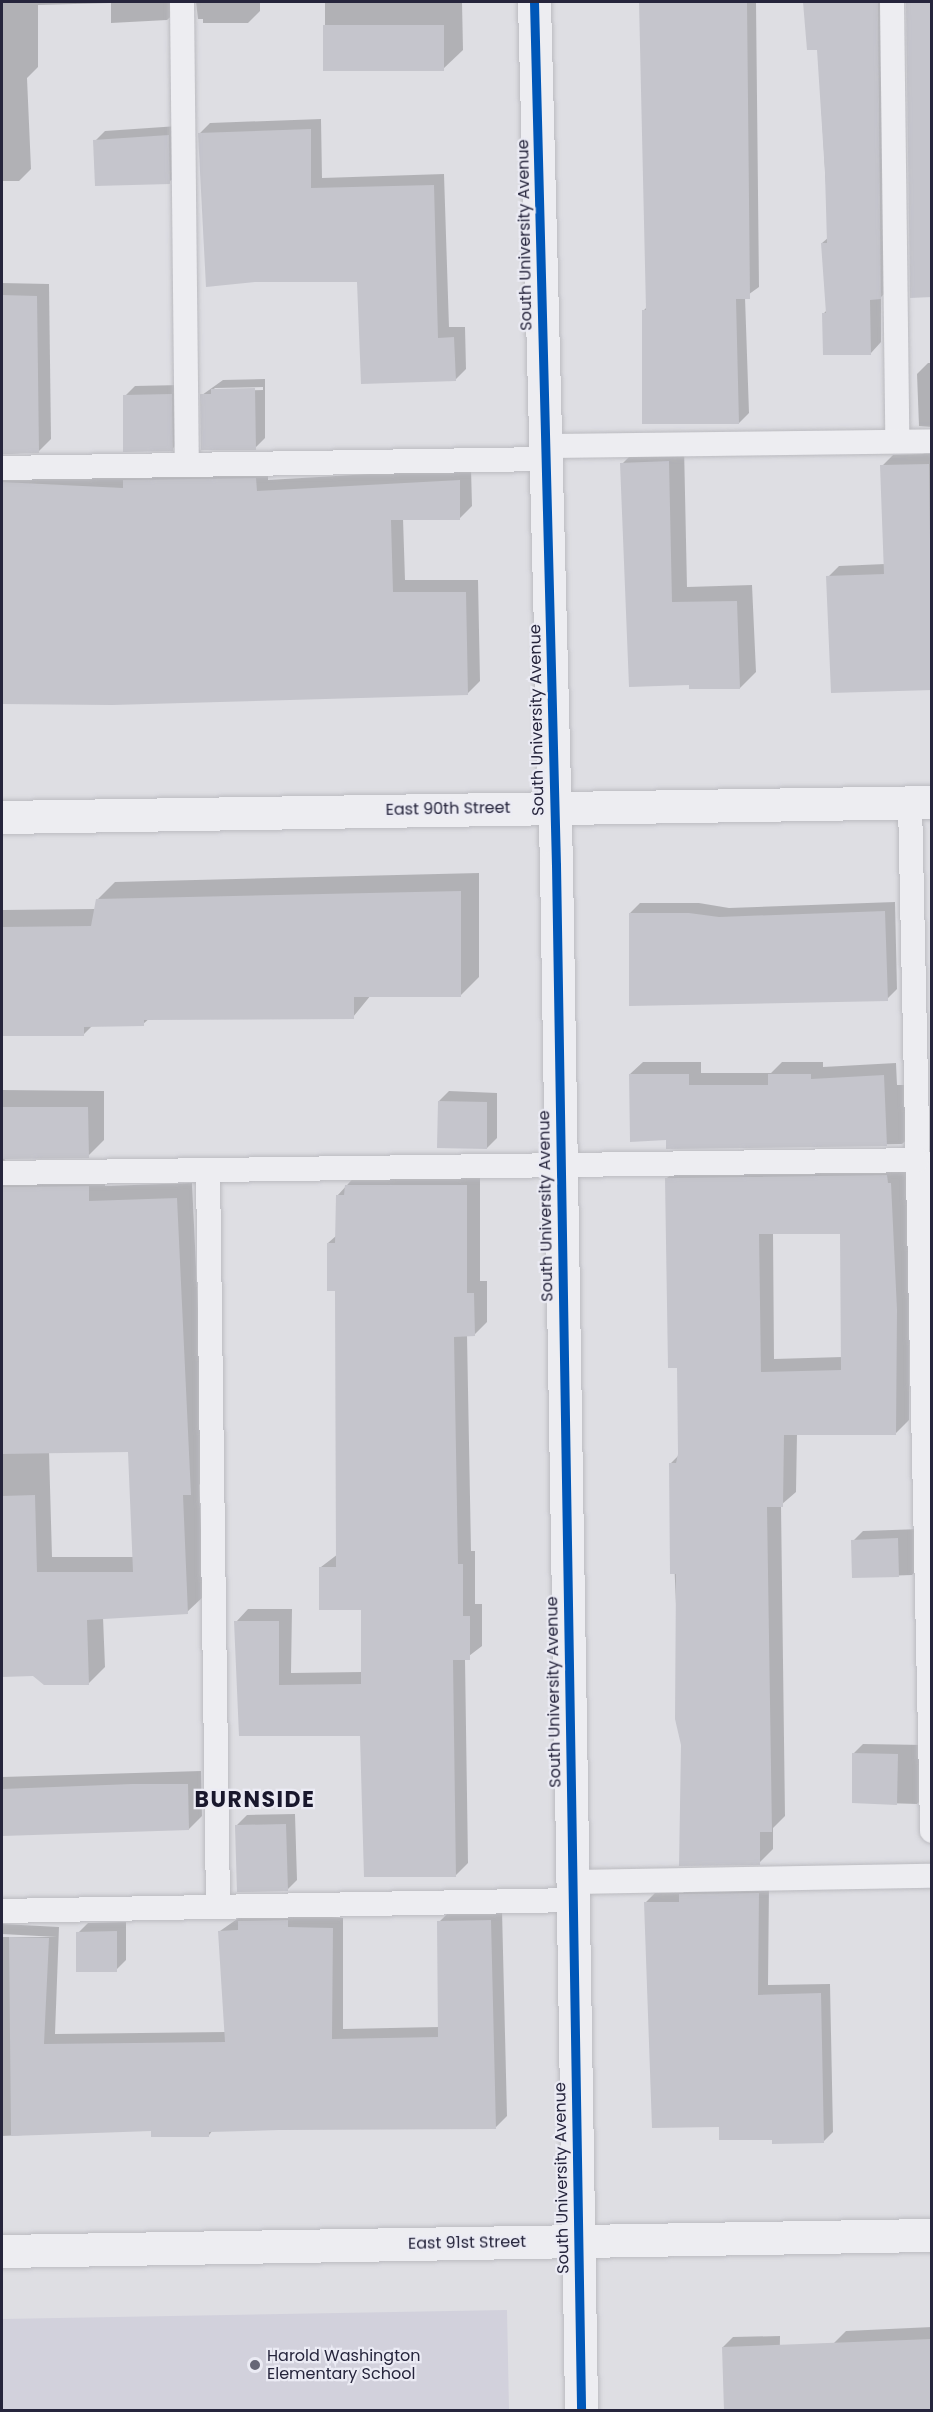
<!DOCTYPE html>
<style>
body{margin:0}
#map{position:relative;width:933px;height:2412px;overflow:hidden;background:#dedee3;font-family:Poppins,sans-serif}
div>[style]{position:absolute}
.built>*{inset:0;background:#d2d1dc}
.shadow>*{inset:0;background:#0003}
.building>*{inset:0;background:#c5c5cc}
.roads{filter:drop-shadow(0 0 2px #bbbbc0) drop-shadow(0 0 2px #bbbbc0)}
.service>*{height:24px;margin:-12px;padding:0 12px;transform-origin:12px;border-radius:12px;background:#ededf1}
.minor>*{height:33px;margin:-16.5px;padding:0 16.5px;transform-origin:16.5px;border-radius:16.5px;background:#ededf1}
.cycleway>*{height:9px;margin:-4.5px;padding:0 4.5px;transform-origin:4.5px;border-radius:4.5px;background:#0057b8}
.dots>*{width:16px;height:16px;translate:-50% -50%;box-sizing:border-box;border:3px solid #ebebf4;border-radius:50%}
span{translate:-50% -50%;white-space:nowrap;text-align:center;line-height:1.15;-webkit-text-stroke:4.5px #ebebf4;paint-order:stroke}
.street-label{font-size:16px;color:#26253c}
.poi-label{font-size:16px;color:#26253c}
.left{translate:0 -50%;text-align:left}
.district-label{font-size:22px;color:#19182d;font-weight:700;letter-spacing:1.5px}
.frame{position:absolute;inset:0;border:3px solid #26253c;pointer-events:none}
</style>
<div id="map">
<div class="built">
<div style="clip-path:polygon(507px 2310px,509px 2410px,2px 2410px,2px 2319px)"></div>
</div>
<div class="shadow">
<div style="clip-path:polygon(2px 2px,179px 2px,179px 9px,167px 20px,111px 23px,111px 3px,38px 5px,38px 67px,27px 78px,31px 169px,19px 181px,2px 181px)"></div>
<div style="clip-path:polygon(196px 2px,260px 2px,260px 11px,248px 23px,203px 23px,203px 19px,198px 19px)"></div>
<div style="clip-path:polygon(325px 2px,462px 2px,463px 50px,443px 69px,325px 69px)"></div>
<div style="clip-path:polygon(640px 2px,756px 2px,759px 287px,745px 297px,749px 413px,739px 423px,644px 310px,647px 307px)"></div>
<div style="clip-path:polygon(805px 2px,890px 2px,891px 287px,881px 297px,881px 342px,871px 353px,824px 313px,827px 310px,822px 243px,829px 237px,818px 49px,808px 49px)"></div>
<div style="clip-path:polygon(321px 119px,322px 178px,444px 174px,449px 327px,465px 327px,466px 369px,455px 380px,359px 281px,199px 134px,210px 123px)"></div>
<div style="clip-path:polygon(178px 126px,179px 173px,169px 182px,95px 141px,105px 131px)"></div>
<div style="clip-path:polygon(2px 283px,49px 284px,51px 439px,38px 452px,2px 454px)"></div>
<div style="clip-path:polygon(928px 363px,932px 363px,932px 427px,919px 426px,917px 374px)"></div>
<div style="clip-path:polygon(evenodd,265px 379px,265px 438px,255px 448px,202px 395px,223px 380px,265px 379px,263px 387px,263px 390px,212px 391px,215px 388px,263px 387px)"></div>
<div style="clip-path:polygon(181px 385px,182px 440px,172px 449px,125px 396px,135px 386px)"></div>
<div style="clip-path:polygon(932px 445px,932px 689px,828px 577px,839px 566px,885px 564px,882px 466px,893px 455px,923px 454px)"></div>
<div style="clip-path:polygon(684px 446px,687px 587px,752px 585px,756px 672px,740px 688px,690px 688px,622px 464px,638px 448px)"></div>
<div style="clip-path:polygon(2px 459px,268px 466px,268px 480px,471px 468px,472px 506px,460px 518px,403px 518px,405px 580px,478px 580px,480px 681px,468px 693px,2px 704px)"></div>
<div style="clip-path:polygon(479px 873px,479px 977px,461px 995px,371px 995px,353px 1017px,150px 1018px,143px 1024px,93px 1025px,83px 1035px,2px 1035px,2px 910px,95px 909px,97px 900px,115px 882px)"></div>
<div style="clip-path:polygon(895px 902px,897px 989px,887px 999px,630px 913px,640px 903px,699px 903px,729px 908px)"></div>
<div style="clip-path:polygon(643px 1062px,701px 1062px,701px 1073px,771px 1073px,782px 1062px,823px 1062px,823px 1067px,896px 1063px,897px 1085px,914px 1085px,915px 1132px,902px 1144px,668px 1148px,668px 1138px,630px 1074px)"></div>
<div style="clip-path:polygon(evenodd,2px 1090px,104px 1091px,104px 1140px,88px 1156px,3px 1157px,11px 1169px,105px 1171px,105px 1186px,192px 1183px,206px 1477px,199px 1485px,204px 1596px,187px 1612px,103px 1617px,105px 1667px,89px 1683px,33px 1674px,2px 1675px,2px 1090px,49px 1451px,129px 1451px,134px 1557px,52px 1557px,49px 1451px)"></div>
<div style="clip-path:polygon(449px 1091px,497px 1093px,497px 1138px,487px 1148px,439px 1101px)"></div>
<div style="clip-path:polygon(evenodd,917px 1161px,910px 1285px,909px 1420px,895px 1434px,797px 1434px,796px 1492px,781px 1505px,785px 1816px,773px 1828px,773px 1849px,759px 1863px,682px 1745px,670px 1464px,680px 1454px,679px 1366px,667px 1178px,681px 1165px,917px 1161px,773px 1232px,841px 1233px,842px 1357px,774px 1359px,773px 1232px)"></div>
<div style="clip-path:polygon(359px 1172px,480px 1172px,480px 1281px,487px 1281px,487px 1322px,474px 1335px,467px 1335px,471px 1551px,475px 1551px,475px 1604px,482px 1604px,482px 1646px,465px 1659px,468px 1863px,455px 1876px,361px 1734px,240px 1734px,236px 1622px,248px 1609px,292px 1609px,291px 1673px,362px 1672px,362px 1609px,321px 1567px,338px 1554px,337px 1289px,328px 1243px,337px 1235px,337px 1196px)"></div>
<div style="clip-path:polygon(921px 1529px,922px 1565px,912px 1575px,854px 1577px,853px 1541px,863px 1531px)"></div>
<div style="clip-path:polygon(863px 1744px,925px 1745px,926px 1794px,917px 1804px,853px 1802px,853px 1754px)"></div>
<div style="clip-path:polygon(201px 1771px,202px 1816px,189px 1829px,2px 1834px,2px 1777px)"></div>
<div style="clip-path:polygon(295px 1814px,297px 1880px,287px 1890px,237px 1825px,247px 1815px)"></div>
<div style="clip-path:polygon(769px 1884px,768px 1985px,830px 1984px,833px 2132px,824px 2141px,774px 2138px,721px 2125px,645px 1903px,655px 1893px,683px 1893px,691px 1885px)"></div>
<div style="clip-path:polygon(250px 1910px,343px 1918px,343px 2029px,439px 2027px,439px 1922px,450px 1911px,502px 1910px,507px 2116px,496px 2127px,213px 2130px,209px 2135px,153px 2129px,2px 2136px,2px 1937px,57px 1937px,2px 1934px,2px 1924px,59px 1927px,55px 2034px,226px 2032px,220px 1931px)"></div>
<div style="clip-path:polygon(126px 1922px,126px 1960px,116px 1970px,78px 1933px,88px 1923px)"></div>
<div style="clip-path:polygon(932px 2327px,932px 2410px,835px 2410px,833px 2344px,846px 2331px)"></div>
<div style="clip-path:polygon(780px 2336px,779px 2410px,725px 2410px,723px 2347px,733px 2337px)"></div>
</div>
<div class="building">
<div style="clip-path:polygon(639px 2px,747px 2px,750px 299px,736px 299px,739px 424px,642px 424px,642px 310px,646px 310px)"></div>
<div style="clip-path:polygon(803px 2px,878px 2px,881px 299px,870px 300px,871px 355px,823px 355px,822px 313px,826px 313px,821px 243px,827px 243px,825px 173px,817px 50px,807px 50px)"></div>
<div style="clip-path:polygon(906px 2px,932px 2px,932px 297px,910px 298px)"></div>
<div style="clip-path:polygon(323px 25px,444px 25px,444px 71px,323px 71px)"></div>
<div style="clip-path:polygon(311px 129px,311px 188px,434px 185px,438px 338px,454px 337px,456px 381px,361px 384px,357px 282px,255px 282px,206px 287px,198px 133px)"></div>
<div style="clip-path:polygon(169px 135px,170px 184px,95px 186px,93px 140px)"></div>
<div style="clip-path:polygon(2px 295px,37px 296px,39px 453px,2px 454px)"></div>
<div style="clip-path:polygon(255px 388px,256px 450px,201px 450px,200px 394px,211px 394px,211px 389px)"></div>
<div style="clip-path:polygon(172px 394px,173px 451px,123px 452px,123px 395px)"></div>
<div style="clip-path:polygon(669px 461px,672px 602px,737px 601px,740px 689px,689px 689px,689px 685px,629px 687px,620px 463px)"></div>
<div style="clip-path:polygon(929px 464px,932px 690px,831px 693px,826px 576px,884px 574px,880px 465px)"></div>
<div style="clip-path:polygon(256px 478px,257px 491px,460px 480px,460px 520px,391px 520px,393px 592px,466px 592px,468px 695px,112px 705px,2px 704px,2px 482px,123px 488px,123px 480px)"></div>
<div style="clip-path:polygon(461px 891px,461px 997px,354px 997px,354px 1019px,144px 1020px,144px 1026px,84px 1027px,84px 1036px,2px 1036px,2px 927px,91px 926px,96px 899px)"></div>
<div style="clip-path:polygon(885px 911px,888px 1001px,629px 1006px,629px 913px,689px 913px,719px 917px)"></div>
<div style="clip-path:polygon(629px 1074px,689px 1074px,689px 1085px,768px 1085px,768px 1074px,811px 1074px,811px 1079px,884px 1075px,887px 1146px,666px 1149px,666px 1140px,630px 1142px)"></div>
<div style="clip-path:polygon(438px 1101px,487px 1102px,487px 1149px,437px 1148px)"></div>
<div style="clip-path:polygon(2px 1107px,88px 1107px,89px 1158px,2px 1159px)"></div>
<div style="clip-path:polygon(evenodd,887px 1175px,888px 1183px,891px 1183px,897px 1310px,896px 1435px,784px 1435px,783px 1507px,767px 1507px,772px 1832px,760px 1832px,760px 1865px,679px 1866px,681px 1745px,675px 1719px,676px 1574px,670px 1574px,669px 1463px,676px 1463px,678px 1454px,677px 1368px,668px 1368px,665px 1178px,887px 1175px,759px 1234px,840px 1234px,841px 1370px,761px 1372px,759px 1234px)"></div>
<div style="clip-path:polygon(345px 1185px,467px 1185px,467px 1293px,474px 1293px,475px 1336px,454px 1337px,458px 1564px,463px 1564px,463px 1616px,470px 1616px,470px 1660px,453px 1660px,456px 1877px,364px 1877px,360px 1736px,239px 1736px,234px 1621px,279px 1621px,279px 1685px,361px 1684px,361px 1610px,319px 1610px,319px 1567px,336px 1567px,335px 1291px,327px 1291px,327px 1243px,335px 1243px,336px 1195px,344px 1195px)"></div>
<div style="clip-path:polygon(89px 1186px,89px 1201px,177px 1198px,191px 1495px,183px 1495px,188px 1614px,87px 1620px,89px 1685px,44px 1685px,33px 1676px,2px 1677px,2px 1496px,35px 1495px,37px 1572px,133px 1572px,128px 1452px,2px 1454px,2px 1187px)"></div>
<div style="clip-path:polygon(898px 1538px,899px 1577px,852px 1578px,851px 1540px)"></div>
<div style="clip-path:polygon(852px 1753px,898px 1754px,897px 1805px,852px 1803px)"></div>
<div style="clip-path:polygon(132px 1784px,188px 1784px,189px 1830px,2px 1836px,2px 1789px)"></div>
<div style="clip-path:polygon(286px 1824px,288px 1891px,237px 1892px,235px 1825px)"></div>
<div style="clip-path:polygon(759px 1893px,758px 1995px,821px 1993px,824px 2143px,772px 2144px,772px 2140px,719px 2140px,719px 2127px,652px 2128px,644px 1902px,679px 1902px,679px 1894px)"></div>
<div style="clip-path:polygon(288px 1920px,288px 1927px,333px 1928px,332px 2039px,438px 2037px,437px 1921px,491px 1920px,496px 2129px,279px 2130px,209px 2132px,209px 2137px,151px 2137px,151px 2131px,11px 2136px,9px 1937px,49px 1938px,44px 2044px,225px 2042px,218px 1931px,238px 1930px,238px 1921px)"></div>
<div style="clip-path:polygon(117px 1931px,117px 1972px,76px 1972px,76px 1932px)"></div>
<div style="clip-path:polygon(932px 2339px,932px 2410px,724px 2410px,722px 2347px)"></div>
</div>
<div class="roads">
<div class="service">
<div style="left:182px;top:2px;width:463px;rotate:89.4deg"></div>
<div style="left:892px;top:2px;width:439px;rotate:89.3deg"></div>
<div style="left:545px;top:446px;width:387px;rotate:-0.7deg"></div>
<div style="left:2px;top:468px;width:544px;rotate:-0.95deg"></div>
<div style="left:910px;top:803px;width:1028px;rotate:88.77deg"></div>
<div style="left:208px;top:1171px;width:735px;rotate:89.22deg"></div>
<div style="left:2px;top:1173px;width:915px;rotate:-0.81deg"></div>
<div style="left:572px;top:1882px;width:360px;rotate:-1deg"></div>
<div style="left:2px;top:1911px;width:571px;rotate:-1.1deg"></div>
</div>
<div class="minor">
<div style="left:534px;top:2px;width:863px;rotate:88.54deg"></div>
<div style="left:556px;top:865px;width:1545px;rotate:89.07deg"></div>
<div style="left:2px;top:817px;width:930px;rotate:-0.92deg"></div>
<div style="left:2px;top:2251px;width:930px;rotate:-0.99deg"></div>
</div>
</div>
<div class="cycleway">
<div style="left:534px;top:2px;width:863px;rotate:88.54deg"></div>
<div style="left:556px;top:865px;width:1545px;rotate:89.07deg"></div>
</div>
<div class="dots">
<div style="left:255px;top:2365px;background:#666676"></div>
</div>
<div class="street-label">
<span style="left:525px;top:235px;rotate:-91deg">South University Avenue</span>
<span style="left:537px;top:720px;rotate:-91deg">South University Avenue</span>
<span style="left:448px;top:809px;rotate:-1deg">East 90th Street</span>
<span style="left:546px;top:1206px;rotate:-91deg">South University Avenue</span>
<span style="left:554px;top:1692px;rotate:-91deg">South University Avenue</span>
<span style="left:562px;top:2178px;rotate:-91deg">South University Avenue</span>
<span style="left:467px;top:2243px;rotate:-1deg">East 91st Street</span>
</div>
<div class="poi-label">
<span class="left" style="left:267px;top:2365px">Harold Washington<br>Elementary School</span>
</div>
<div class="district-label">
<span style="left:255px;top:1800px">BURNSIDE</span>
</div>
<div class="frame"></div>
</div>
